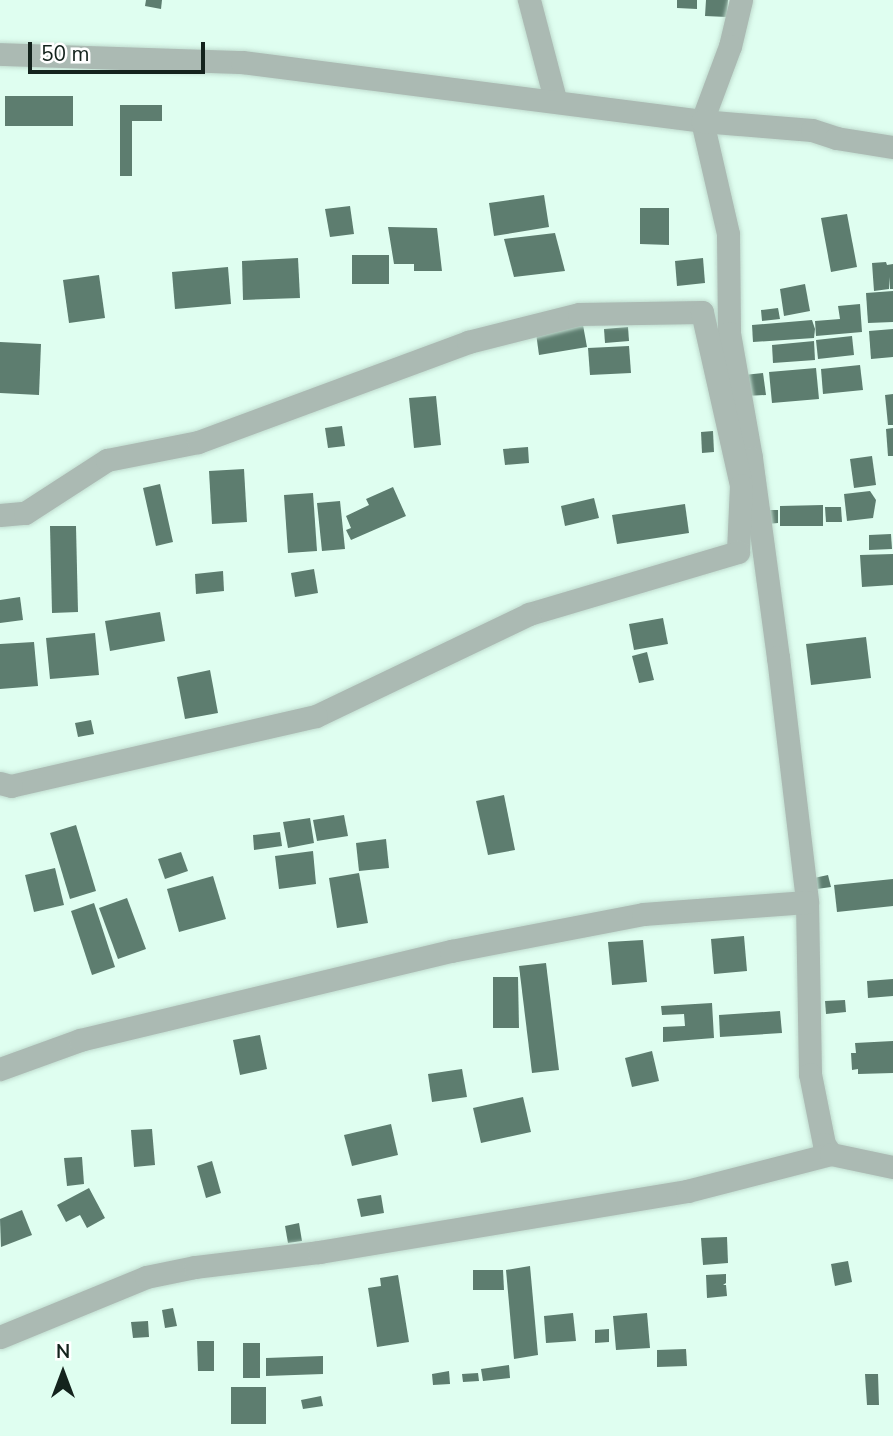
<!DOCTYPE html>
<style>
body{margin:0}
#map{position:relative;width:893px;height:1436px;overflow:hidden;background:#dffef0;font-family:"Nunito Sans",sans-serif}
div>[style]{position:absolute}
.building>*{inset:0;background:#5d7d6f}
.roads{filter:drop-shadow(0 0 2px #bfdbce) drop-shadow(0 0 2px #bfdbce)}
.street>*{height:23px;margin:-11.5px;padding:0 11.5px;transform-origin:11.5px;border-radius:11.5px;background:#abbab3}
span{translate:-50% -50%;white-space:nowrap;text-align:center;line-height:1.15;-webkit-text-stroke:7px #fff;paint-order:stroke}
.north{position:absolute;left:28px;top:1338px;width:70px;height:70px;-webkit-text-stroke:5px #fff;paint-order:stroke;rotate:0deg;font-size:19px;font-weight:700;line-height:28px;text-align:center;color:#14231d}
.north::after{content:'';display:block;margin:auto;width:24px;height:32px;background:#14231d;clip-path:polygon(50% 0,100% 100%,50% 72%,0 100%)}
.scale{position:absolute;left:28px;top:42px;width:177px;height:32px;box-sizing:border-box;border:4px solid #14231d;border-top:0;padding-left:9px;font-size:21px;line-height:24px;white-space:nowrap;color:#14231d;-webkit-text-stroke:5px #fff;paint-order:stroke}
</style>
<div id="map">
<div class="building">
<div style="clip-path:polygon(146px 0,162px 0,161px 9px,145px 6px)"></div>
<div style="clip-path:polygon(677px 0,697px 0,697px 9px,677px 8px)"></div>
<div style="clip-path:polygon(706px 0,728px 0,727px 17px,705px 16px)"></div>
<div style="clip-path:polygon(5px 96px,73px 96px,73px 126px,5px 126px)"></div>
<div style="clip-path:polygon(120px 105px,162px 105px,162px 121px,132px 121px,132px 176px,120px 176px)"></div>
<div style="clip-path:polygon(544px 195px,549px 227px,494px 236px,489px 203px)"></div>
<div style="clip-path:polygon(350px 206px,354px 234px,330px 237px,325px 209px)"></div>
<div style="clip-path:polygon(640px 208px,669px 208px,669px 245px,640px 244px)"></div>
<div style="clip-path:polygon(847px 214px,857px 267px,831px 272px,821px 218px)"></div>
<div style="clip-path:polygon(388px 227px,437px 228px,442px 271px,414px 271px,414px 264px,394px 264px)"></div>
<div style="clip-path:polygon(555px 233px,565px 271px,514px 277px,504px 239px)"></div>
<div style="clip-path:polygon(352px 255px,389px 255px,389px 284px,352px 284px)"></div>
<div style="clip-path:polygon(298px 258px,300px 298px,243px 300px,242px 261px)"></div>
<div style="clip-path:polygon(703px 258px,705px 283px,677px 286px,675px 261px)"></div>
<div style="clip-path:polygon(886px 262px,887px 265px,893px 264px,893px 289px,890px 289px,889px 277px,889px 289px,874px 291px,872px 263px)"></div>
<div style="clip-path:polygon(228px 267px,231px 304px,175px 309px,172px 272px)"></div>
<div style="clip-path:polygon(99px 275px,105px 318px,69px 323px,63px 280px)"></div>
<div style="clip-path:polygon(805px 284px,810px 311px,784px 316px,780px 289px)"></div>
<div style="clip-path:polygon(893px 291px,893px 322px,868px 323px,866px 293px)"></div>
<div style="clip-path:polygon(860px 304px,862px 332px,816px 336px,815px 321px,840px 319px,838px 306px)"></div>
<div style="clip-path:polygon(778px 308px,780px 319px,762px 321px,761px 310px)"></div>
<div style="clip-path:polygon(812px 320px,815px 329px,814px 338px,753px 342px,752px 325px)"></div>
<div style="clip-path:polygon(583px 325px,587px 347px,539px 355px,536px 333px)"></div>
<div style="clip-path:polygon(628px 327px,629px 341px,605px 343px,604px 329px)"></div>
<div style="clip-path:polygon(893px 329px,893px 357px,871px 359px,869px 331px)"></div>
<div style="clip-path:polygon(852px 336px,854px 355px,818px 359px,816px 340px)"></div>
<div style="clip-path:polygon(814px 341px,815px 360px,773px 363px,772px 345px)"></div>
<div style="clip-path:polygon(0 342px,41px 344px,39px 395px,0 393px)"></div>
<div style="clip-path:polygon(629px 346px,631px 373px,590px 375px,588px 348px)"></div>
<div style="clip-path:polygon(860px 365px,863px 390px,823px 394px,821px 369px)"></div>
<div style="clip-path:polygon(816px 368px,819px 399px,772px 403px,769px 372px)"></div>
<div style="clip-path:polygon(763px 373px,766px 395px,746px 396px,744px 375px)"></div>
<div style="clip-path:polygon(893px 394px,893px 425px,888px 425px,885px 395px)"></div>
<div style="clip-path:polygon(436px 396px,441px 445px,414px 448px,409px 398px)"></div>
<div style="clip-path:polygon(342px 426px,345px 446px,328px 448px,325px 428px)"></div>
<div style="clip-path:polygon(893px 428px,893px 456px,888px 456px,886px 429px)"></div>
<div style="clip-path:polygon(713px 431px,714px 452px,702px 453px,701px 432px)"></div>
<div style="clip-path:polygon(528px 447px,529px 463px,505px 465px,503px 449px)"></div>
<div style="clip-path:polygon(872px 456px,876px 485px,854px 488px,850px 459px)"></div>
<div style="clip-path:polygon(244px 469px,247px 522px,212px 524px,209px 471px)"></div>
<div style="clip-path:polygon(160px 484px,173px 542px,156px 546px,143px 488px)"></div>
<div style="clip-path:polygon(393px 487px,406px 516px,351px 540px,346px 530px,351px 528px,346px 516px,369px 505px,366px 499px)"></div>
<div style="clip-path:polygon(870px 491px,876px 500px,873px 518px,847px 521px,844px 494px)"></div>
<div style="clip-path:polygon(313px 493px,317px 551px,288px 553px,284px 495px)"></div>
<div style="clip-path:polygon(594px 498px,599px 518px,565px 526px,561px 506px)"></div>
<div style="clip-path:polygon(340px 501px,345px 549px,322px 551px,317px 503px)"></div>
<div style="clip-path:polygon(685px 504px,689px 533px,617px 544px,612px 515px)"></div>
<div style="clip-path:polygon(823px 505px,823px 526px,780px 526px,780px 506px)"></div>
<div style="clip-path:polygon(825px 507px,841px 507px,842px 522px,826px 522px)"></div>
<div style="clip-path:polygon(767px 510px,778px 510px,778px 523px,767px 524px)"></div>
<div style="clip-path:polygon(50px 526px,76px 526px,78px 612px,52px 613px)"></div>
<div style="clip-path:polygon(891px 534px,892px 549px,869px 550px,869px 535px)"></div>
<div style="clip-path:polygon(893px 554px,893px 585px,862px 587px,860px 555px)"></div>
<div style="clip-path:polygon(314px 569px,318px 593px,295px 597px,291px 573px)"></div>
<div style="clip-path:polygon(223px 571px,224px 591px,196px 594px,195px 574px)"></div>
<div style="clip-path:polygon(20px 597px,23px 620px,0 623px,0 600px)"></div>
<div style="clip-path:polygon(160px 612px,165px 641px,110px 651px,105px 621px)"></div>
<div style="clip-path:polygon(663px 618px,668px 644px,634px 650px,629px 624px)"></div>
<div style="clip-path:polygon(95px 633px,99px 675px,50px 679px,46px 638px)"></div>
<div style="clip-path:polygon(866px 637px,871px 678px,811px 685px,806px 644px)"></div>
<div style="clip-path:polygon(34px 642px,38px 686px,0 689px,0 644px)"></div>
<div style="clip-path:polygon(647px 652px,654px 680px,639px 683px,632px 656px)"></div>
<div style="clip-path:polygon(210px 670px,218px 713px,185px 719px,177px 677px)"></div>
<div style="clip-path:polygon(91px 720px,94px 734px,78px 737px,75px 723px)"></div>
<div style="clip-path:polygon(504px 795px,515px 850px,488px 855px,476px 801px)"></div>
<div style="clip-path:polygon(344px 815px,348px 836px,317px 841px,313px 820px)"></div>
<div style="clip-path:polygon(310px 818px,314px 843px,288px 848px,283px 822px)"></div>
<div style="clip-path:polygon(76px 825px,96px 891px,70px 899px,50px 833px)"></div>
<div style="clip-path:polygon(280px 832px,282px 846px,254px 850px,253px 835px)"></div>
<div style="clip-path:polygon(386px 839px,389px 868px,359px 871px,356px 843px)"></div>
<div style="clip-path:polygon(313px 851px,316px 884px,279px 889px,275px 856px)"></div>
<div style="clip-path:polygon(181px 852px,188px 871px,165px 879px,158px 859px)"></div>
<div style="clip-path:polygon(55px 868px,64px 905px,34px 912px,25px 875px)"></div>
<div style="clip-path:polygon(359px 873px,368px 923px,337px 928px,329px 878px)"></div>
<div style="clip-path:polygon(828px 875px,831px 887px,817px 889px,814px 878px)"></div>
<div style="clip-path:polygon(213px 876px,226px 919px,179px 932px,167px 889px)"></div>
<div style="clip-path:polygon(893px 879px,893px 906px,837px 912px,834px 885px)"></div>
<div style="clip-path:polygon(127px 898px,146px 949px,118px 959px,99px 908px)"></div>
<div style="clip-path:polygon(94px 903px,115px 967px,92px 975px,71px 911px)"></div>
<div style="clip-path:polygon(744px 936px,747px 971px,714px 974px,711px 939px)"></div>
<div style="clip-path:polygon(643px 940px,647px 982px,612px 985px,608px 942px)"></div>
<div style="clip-path:polygon(546px 963px,559px 1070px,532px 1073px,519px 966px)"></div>
<div style="clip-path:polygon(493px 977px,518px 977px,519px 1028px,493px 1028px)"></div>
<div style="clip-path:polygon(893px 979px,893px 996px,868px 998px,867px 981px)"></div>
<div style="clip-path:polygon(845px 1000px,846px 1012px,826px 1014px,825px 1001px)"></div>
<div style="clip-path:polygon(712px 1003px,714px 1038px,663px 1042px,663px 1027px,685px 1026px,684px 1014px,662px 1015px,661px 1006px)"></div>
<div style="clip-path:polygon(780px 1011px,782px 1033px,720px 1037px,719px 1015px)"></div>
<div style="clip-path:polygon(260px 1035px,267px 1069px,240px 1075px,233px 1040px)"></div>
<div style="clip-path:polygon(893px 1041px,893px 1073px,858px 1074px,858px 1069px,852px 1070px,851px 1053px,856px 1053px,855px 1043px)"></div>
<div style="clip-path:polygon(652px 1051px,659px 1081px,632px 1087px,625px 1058px)"></div>
<div style="clip-path:polygon(462px 1069px,467px 1097px,432px 1102px,428px 1074px)"></div>
<div style="clip-path:polygon(523px 1097px,531px 1132px,481px 1143px,473px 1108px)"></div>
<div style="clip-path:polygon(391px 1124px,398px 1155px,352px 1166px,344px 1135px)"></div>
<div style="clip-path:polygon(152px 1129px,155px 1165px,134px 1167px,131px 1130px)"></div>
<div style="clip-path:polygon(82px 1157px,84px 1184px,67px 1186px,64px 1158px)"></div>
<div style="clip-path:polygon(212px 1161px,221px 1193px,206px 1198px,197px 1166px)"></div>
<div style="clip-path:polygon(89px 1188px,105px 1218px,87px 1228px,80px 1215px,66px 1222px,57px 1205px)"></div>
<div style="clip-path:polygon(381px 1195px,384px 1213px,361px 1217px,357px 1199px)"></div>
<div style="clip-path:polygon(22px 1210px,32px 1235px,1px 1247px,0 1219px)"></div>
<div style="clip-path:polygon(299px 1223px,302px 1241px,288px 1243px,285px 1226px)"></div>
<div style="clip-path:polygon(727px 1237px,728px 1263px,703px 1265px,701px 1238px)"></div>
<div style="clip-path:polygon(848px 1261px,852px 1282px,835px 1286px,831px 1264px)"></div>
<div style="clip-path:polygon(530px 1266px,538px 1355px,514px 1359px,506px 1270px)"></div>
<div style="clip-path:polygon(473px 1270px,503px 1270px,504px 1290px,473px 1290px)"></div>
<div style="clip-path:polygon(726px 1274px,726px 1283px,723px 1285px,726px 1285px,727px 1296px,707px 1298px,706px 1275px)"></div>
<div style="clip-path:polygon(398px 1275px,409px 1342px,377px 1347px,368px 1288px,381px 1286px,380px 1278px)"></div>
<div style="clip-path:polygon(173px 1308px,177px 1326px,165px 1328px,162px 1310px)"></div>
<div style="clip-path:polygon(573px 1313px,576px 1341px,546px 1343px,544px 1316px)"></div>
<div style="clip-path:polygon(647px 1313px,650px 1348px,616px 1350px,613px 1316px)"></div>
<div style="clip-path:polygon(148px 1321px,149px 1337px,133px 1338px,131px 1322px)"></div>
<div style="clip-path:polygon(609px 1329px,609px 1342px,595px 1343px,595px 1330px)"></div>
<div style="clip-path:polygon(197px 1341px,214px 1341px,214px 1371px,198px 1371px)"></div>
<div style="clip-path:polygon(243px 1343px,260px 1343px,260px 1378px,243px 1378px)"></div>
<div style="clip-path:polygon(686px 1349px,687px 1366px,657px 1367px,657px 1350px)"></div>
<div style="clip-path:polygon(323px 1356px,323px 1374px,266px 1376px,266px 1358px)"></div>
<div style="clip-path:polygon(509px 1365px,510px 1378px,483px 1381px,481px 1369px)"></div>
<div style="clip-path:polygon(449px 1371px,450px 1384px,433px 1385px,432px 1374px)"></div>
<div style="clip-path:polygon(478px 1373px,479px 1381px,463px 1382px,462px 1374px)"></div>
<div style="clip-path:polygon(865px 1374px,878px 1374px,879px 1405px,867px 1405px)"></div>
<div style="clip-path:polygon(231px 1387px,266px 1387px,266px 1424px,231px 1424px)"></div>
<div style="clip-path:polygon(321px 1396px,323px 1406px,303px 1409px,301px 1400px)"></div>
</div>
<div class="roads">
<div class="street">
<div style="left:529px;top:0;width:102px;rotate:75.3deg"></div>
<div style="left:741px;top:0;width:47px;rotate:103.4deg"></div>
<div style="left:730px;top:46px;width:80px;rotate:110.5deg"></div>
<div style="left:702px;top:121px;width:116px;rotate:77deg"></div>
<div style="left:728px;top:234px;width:99px;rotate:89.4deg"></div>
<div style="left:729px;top:333px;width:127px;rotate:80deg"></div>
<div style="left:751px;top:458px;width:201px;rotate:82.3deg"></div>
<div style="left:778px;top:657px;width:247px;rotate:83.2deg"></div>
<div style="left:807px;top:902px;width:172px;rotate:89deg"></div>
<div style="left:810px;top:1074px;width:71px;rotate:78.7deg"></div>
<div style="left:824px;top:1144px;width:12px;rotate:55deg"></div>
<div style="left:0;top:54px;width:242px;rotate:1.9deg"></div>
<div style="left:242px;top:62px;width:464px;rotate:7.3deg"></div>
<div style="left:702px;top:121px;width:110px;rotate:4.7deg"></div>
<div style="left:812px;top:130px;width:25px;rotate:18deg"></div>
<div style="left:836px;top:138px;width:58px;rotate:9deg"></div>
<div style="left:0;top:515px;width:25px;rotate:-5deg"></div>
<div style="left:25px;top:513px;width:98px;rotate:-32.9deg"></div>
<div style="left:107px;top:460px;width:93px;rotate:-11.2deg"></div>
<div style="left:198px;top:442px;width:288px;rotate:-20.3deg"></div>
<div style="left:468px;top:342px;width:114px;rotate:-14.2deg"></div>
<div style="left:579px;top:314px;width:123px;rotate:-0.9deg"></div>
<div style="left:702px;top:312px;width:177px;rotate:77.3deg"></div>
<div style="left:741px;top:485px;width:67px;rotate:92.6deg"></div>
<div style="left:738px;top:552px;width:218px;rotate:163.5deg"></div>
<div style="left:529px;top:614px;width:236px;rotate:154.4deg"></div>
<div style="left:316px;top:716px;width:313px;rotate:167.1deg"></div>
<div style="left:11px;top:786px;width:11px;rotate:-165deg"></div>
<div style="left:0;top:1069px;width:85px;rotate:-19.9deg"></div>
<div style="left:80px;top:1040px;width:382px;rotate:-13.5deg"></div>
<div style="left:451px;top:951px;width:196px;rotate:-10.9deg"></div>
<div style="left:643px;top:914px;width:164px;rotate:-4.2deg"></div>
<div style="left:0;top:1337px;width:158px;rotate:-22.3deg"></div>
<div style="left:146px;top:1277px;width:50px;rotate:-11.5deg"></div>
<div style="left:195px;top:1267px;width:125px;rotate:-6.9deg"></div>
<div style="left:319px;top:1252px;width:373px;rotate:-9.4deg"></div>
<div style="left:687px;top:1191px;width:149px;rotate:-14.4deg"></div>
<div style="left:831px;top:1154px;width:63px;rotate:11.8deg"></div>
</div>
</div>
<div class="north">N</div>
<div class="scale">50 m</div>
</div>
